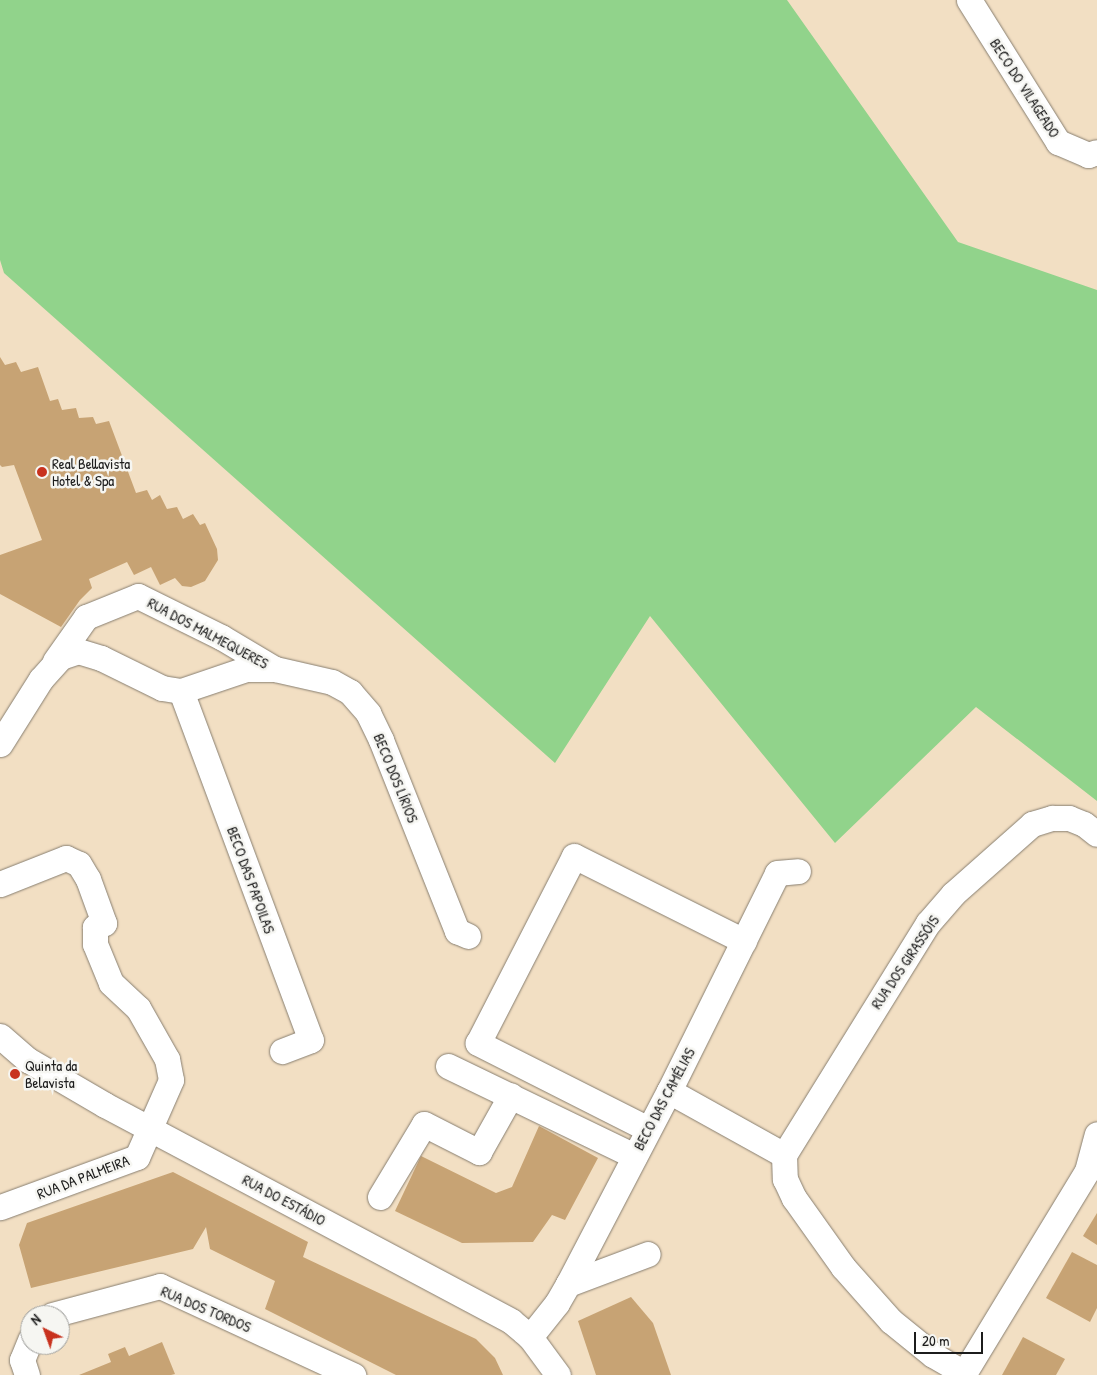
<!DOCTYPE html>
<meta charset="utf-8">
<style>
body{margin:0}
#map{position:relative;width:1097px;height:1375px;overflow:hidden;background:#f2dfc3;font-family:"Patrick Hand",sans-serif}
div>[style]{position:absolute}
.green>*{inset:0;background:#91d38b}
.building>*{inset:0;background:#c7a374}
.roads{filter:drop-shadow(0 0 1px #877e70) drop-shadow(0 0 1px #877e70)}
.minor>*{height:25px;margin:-12.5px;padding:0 12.5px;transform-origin:12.5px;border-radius:12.5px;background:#fff}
.dots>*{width:14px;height:14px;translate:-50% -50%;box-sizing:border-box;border:2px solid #f6f6f2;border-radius:50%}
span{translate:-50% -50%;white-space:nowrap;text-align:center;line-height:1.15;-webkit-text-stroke:5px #f6f6f2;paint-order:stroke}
.street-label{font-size:15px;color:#1c1c1c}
.poi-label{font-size:15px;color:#1c1c1c}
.left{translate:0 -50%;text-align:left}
.north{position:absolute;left:20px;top:1305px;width:50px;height:50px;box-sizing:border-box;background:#f6f6f2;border:1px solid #9f9f9c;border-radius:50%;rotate:318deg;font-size:14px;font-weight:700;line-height:20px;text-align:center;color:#1c1c1c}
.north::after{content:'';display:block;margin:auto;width:18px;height:22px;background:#c8321e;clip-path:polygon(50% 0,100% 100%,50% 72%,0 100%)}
.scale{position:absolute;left:914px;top:1332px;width:69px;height:22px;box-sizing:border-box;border:2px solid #1c1c1c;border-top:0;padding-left:6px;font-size:15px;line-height:18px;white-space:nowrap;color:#1c1c1c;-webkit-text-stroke:4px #f6f6f2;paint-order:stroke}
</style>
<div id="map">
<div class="green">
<div style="clip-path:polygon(0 0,787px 0,958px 242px,1097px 290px,1097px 801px,976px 707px,835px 843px,650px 616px,555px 763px,4px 273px,0 260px)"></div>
</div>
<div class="building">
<div style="clip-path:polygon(0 357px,5px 365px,16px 362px,21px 372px,38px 367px,50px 401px,58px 399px,62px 410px,76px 408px,79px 418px,93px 417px,96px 424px,109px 421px,136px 493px,147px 490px,152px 500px,160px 495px,167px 509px,177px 507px,183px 519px,193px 514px,200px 525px,205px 523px,217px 549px,218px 560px,205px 581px,191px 587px,182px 586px,175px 578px,160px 585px,151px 567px,134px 575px,127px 562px,89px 579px,92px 588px,80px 600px,61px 627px,0 594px,0 555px,42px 540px,14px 465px,2px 467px,0 465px)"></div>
<div style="clip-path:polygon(539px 1126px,598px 1158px,565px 1220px,552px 1215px,533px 1242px,462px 1243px,395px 1211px,421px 1156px,496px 1193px,512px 1187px)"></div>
<div style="clip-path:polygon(173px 1172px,308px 1242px,303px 1257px,476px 1339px,495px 1358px,503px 1375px,396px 1375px,265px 1309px,275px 1281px,210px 1249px,206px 1227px,193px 1249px,31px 1288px,19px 1245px,27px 1223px)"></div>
<div style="clip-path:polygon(1097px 1213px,1097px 1245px,1083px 1236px)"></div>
<div style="clip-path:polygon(1072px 1252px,1097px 1265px,1097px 1308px,1090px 1322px,1046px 1298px)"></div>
<div style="clip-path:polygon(631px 1297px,653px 1323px,671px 1375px,596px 1375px,578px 1321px)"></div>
<div style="clip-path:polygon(1023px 1337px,1065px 1359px,1056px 1375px,1002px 1375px)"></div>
<div style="clip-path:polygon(162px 1342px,175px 1374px,171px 1375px,79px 1375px,111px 1362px,108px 1354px,125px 1347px,129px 1356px)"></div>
</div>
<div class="roads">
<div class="minor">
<div style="left:969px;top:0;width:168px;rotate:57.9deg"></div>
<div style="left:1058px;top:142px;width:33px;rotate:23deg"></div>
<div style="left:1088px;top:155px;width:9px;rotate:-18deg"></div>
<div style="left:55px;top:661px;width:54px;rotate:-54.8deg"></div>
<div style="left:86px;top:617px;width:56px;rotate:-22deg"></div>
<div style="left:138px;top:596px;width:93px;rotate:26.3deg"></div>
<div style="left:221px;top:637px;width:63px;rotate:30.7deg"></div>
<div style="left:181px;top:691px;width:372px;rotate:69.6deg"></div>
<div style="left:311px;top:1040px;width:31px;rotate:159deg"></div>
<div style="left:0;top:744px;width:77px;rotate:-57.8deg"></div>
<div style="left:41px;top:679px;width:30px;rotate:-48deg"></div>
<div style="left:61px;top:657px;width:18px;rotate:-19deg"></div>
<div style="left:78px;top:651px;width:24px;rotate:17deg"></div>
<div style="left:101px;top:658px;width:68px;rotate:26.2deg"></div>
<div style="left:162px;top:688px;width:19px;rotate:9deg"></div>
<div style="left:181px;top:691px;width:69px;rotate:-18.7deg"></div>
<div style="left:246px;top:669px;width:29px"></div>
<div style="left:275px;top:669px;width:58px;rotate:12.8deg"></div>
<div style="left:332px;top:682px;width:21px;rotate:29deg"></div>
<div style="left:350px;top:692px;width:28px;rotate:49deg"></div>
<div style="left:368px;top:713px;width:30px;rotate:64deg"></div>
<div style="left:381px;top:740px;width:206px;rotate:68.3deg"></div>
<div style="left:457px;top:931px;width:12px;rotate:24deg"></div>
<div style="left:0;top:884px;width:71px;rotate:-21.5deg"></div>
<div style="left:66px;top:858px;width:14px;rotate:25deg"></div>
<div style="left:79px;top:864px;width:17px;rotate:59deg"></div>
<div style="left:88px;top:879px;width:47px;rotate:70deg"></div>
<div style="left:104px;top:923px;width:10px;rotate:156deg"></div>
<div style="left:95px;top:927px;width:17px;rotate:90deg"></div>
<div style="left:95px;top:944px;width:42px;rotate:67.7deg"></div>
<div style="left:111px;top:983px;width:37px;rotate:43deg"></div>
<div style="left:138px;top:1008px;width:59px;rotate:60.4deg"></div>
<div style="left:167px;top:1059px;width:21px;rotate:79deg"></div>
<div style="left:171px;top:1080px;width:84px;rotate:113.8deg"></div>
<div style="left:137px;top:1157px;width:146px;rotate:159.9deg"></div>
<div style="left:0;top:1036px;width:37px;rotate:41deg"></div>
<div style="left:28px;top:1060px;width:89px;rotate:30.3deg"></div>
<div style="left:105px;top:1105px;width:460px;rotate:28deg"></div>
<div style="left:511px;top:1321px;width:25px;rotate:40deg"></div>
<div style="left:530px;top:1337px;width:47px;rotate:53.6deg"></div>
<div style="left:448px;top:1066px;width:207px;rotate:25.8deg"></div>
<div style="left:669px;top:1091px;width:132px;rotate:29.1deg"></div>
<div style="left:784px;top:1155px;width:24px;rotate:88deg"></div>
<div style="left:785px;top:1179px;width:21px;rotate:65deg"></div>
<div style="left:794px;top:1198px;width:85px;rotate:54.6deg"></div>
<div style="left:843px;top:1267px;width:72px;rotate:48.4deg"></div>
<div style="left:891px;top:1321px;width:54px;rotate:39deg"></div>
<div style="left:933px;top:1355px;width:36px;rotate:30deg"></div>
<div style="left:648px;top:1129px;width:191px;rotate:-153.2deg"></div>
<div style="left:478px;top:1043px;width:210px;rotate:-62.8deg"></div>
<div style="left:574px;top:856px;width:190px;rotate:26.6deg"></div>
<div style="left:784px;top:1155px;width:273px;rotate:-58.2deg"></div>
<div style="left:928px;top:923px;width:38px;rotate:-49deg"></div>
<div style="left:953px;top:894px;width:106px;rotate:-41.5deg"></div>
<div style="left:1032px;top:824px;width:21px;rotate:-17deg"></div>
<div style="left:1052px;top:818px;width:17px"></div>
<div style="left:1069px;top:818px;width:16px;rotate:22deg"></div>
<div style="left:1084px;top:824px;width:16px;rotate:38deg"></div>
<div style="left:380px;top:1197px;width:85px;rotate:-58.9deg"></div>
<div style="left:424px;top:1124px;width:62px;rotate:27deg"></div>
<div style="left:479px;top:1152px;width:65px;rotate:-60.7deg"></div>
<div style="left:568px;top:1284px;width:85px;rotate:-20.6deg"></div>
<div style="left:52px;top:1315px;width:112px;rotate:-15deg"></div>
<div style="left:160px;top:1286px;width:213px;rotate:24.8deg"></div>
<div style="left:530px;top:1337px;width:43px;rotate:-51.5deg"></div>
<div style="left:557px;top:1303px;width:22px;rotate:-60deg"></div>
<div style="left:568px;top:1284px;width:218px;rotate:-62.4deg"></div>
<div style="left:669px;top:1091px;width:243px;rotate:-63.6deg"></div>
<div style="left:777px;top:873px;width:21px;rotate:-5deg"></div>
<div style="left:27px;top:1375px;width:16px;rotate:-108deg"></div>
<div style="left:22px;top:1360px;width:22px;rotate:-68deg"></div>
<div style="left:963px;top:1375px;width:239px;rotate:-58.7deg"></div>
<div style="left:1087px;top:1171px;width:38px;rotate:-75deg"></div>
</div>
</div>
<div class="dots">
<div style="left:42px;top:472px;background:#c8321e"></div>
<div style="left:15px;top:1074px;background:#c8321e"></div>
</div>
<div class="street-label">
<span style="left:1025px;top:88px;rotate:57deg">BECO DO VILAGEADO</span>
<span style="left:208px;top:633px;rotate:28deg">RUA DOS MALMEQUERES</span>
<span style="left:396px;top:778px;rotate:68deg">BECO DOS LÍRIOS</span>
<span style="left:251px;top:880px;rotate:70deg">BECO DAS PAPOILAS</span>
<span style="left:905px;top:962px;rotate:-56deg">RUA DOS GIRASSÓIS</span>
<span style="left:664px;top:1099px;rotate:-62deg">BECO DAS CAMÉLIAS</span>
<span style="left:83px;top:1177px;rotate:-21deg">RUA DA PALMEIRA</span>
<span style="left:284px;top:1200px;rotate:28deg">RUA DO ESTÁDIO</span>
<span style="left:206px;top:1309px;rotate:23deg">RUA DOS TORDOS</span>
</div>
<div class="poi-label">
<span class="left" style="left:52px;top:472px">Real Bellavista<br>Hotel &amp; Spa</span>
<span class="left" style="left:25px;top:1074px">Quinta da<br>Belavista</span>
</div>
<div class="north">N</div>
<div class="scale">20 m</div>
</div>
